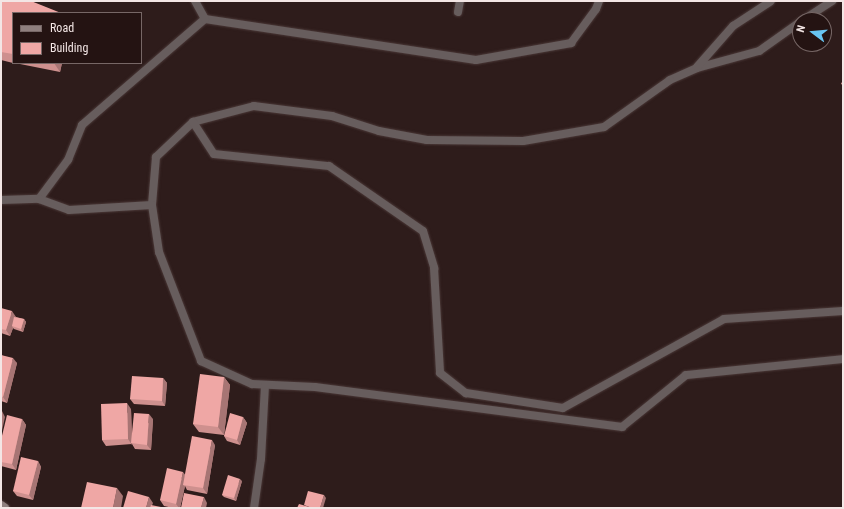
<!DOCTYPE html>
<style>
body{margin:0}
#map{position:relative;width:844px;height:509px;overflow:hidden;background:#2e1c1b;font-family:"Roboto Condensed",sans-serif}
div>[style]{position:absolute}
.roads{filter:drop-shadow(0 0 1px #4a3837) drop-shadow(0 0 1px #4a3837)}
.lane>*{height:8px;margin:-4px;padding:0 4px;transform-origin:4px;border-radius:4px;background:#675d5d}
.secondary>*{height:10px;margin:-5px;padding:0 5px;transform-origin:5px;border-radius:5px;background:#8f7f7e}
.wall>*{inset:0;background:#ce908e}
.shaded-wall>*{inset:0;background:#a77574}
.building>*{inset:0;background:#efa7a5}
span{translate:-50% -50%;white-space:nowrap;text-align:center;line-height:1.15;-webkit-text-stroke:4px #241312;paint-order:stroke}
.frame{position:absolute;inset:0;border:2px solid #f3e6e5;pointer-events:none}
.legend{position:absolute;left:12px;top:12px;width:130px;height:52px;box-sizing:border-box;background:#241312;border:1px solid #776766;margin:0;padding:5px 7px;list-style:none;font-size:12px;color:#f3e6e5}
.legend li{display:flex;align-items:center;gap:8px;height:20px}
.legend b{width:20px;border:1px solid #776766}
.north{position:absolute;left:792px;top:12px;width:40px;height:40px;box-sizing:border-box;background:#241312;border:1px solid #776766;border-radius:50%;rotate:286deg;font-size:11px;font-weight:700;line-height:16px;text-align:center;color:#f3e6e5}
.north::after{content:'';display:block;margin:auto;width:14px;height:18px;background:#68c4f0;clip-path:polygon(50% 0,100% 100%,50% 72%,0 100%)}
</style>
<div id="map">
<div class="roads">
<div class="lane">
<div style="left:458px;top:12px;width:11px;rotate:-80deg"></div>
<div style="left:205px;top:19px;width:274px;rotate:8.6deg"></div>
<div style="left:476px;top:60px;width:97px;rotate:-10.1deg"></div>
<div style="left:571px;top:43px;width:42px;rotate:-53.7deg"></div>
<div style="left:596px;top:9px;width:9px;rotate:-69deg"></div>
<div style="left:803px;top:20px;width:35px;rotate:-33deg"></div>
<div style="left:800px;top:22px;width:50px;rotate:144.7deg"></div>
<div style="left:759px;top:51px;width:64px;rotate:164.7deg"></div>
<div style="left:697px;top:68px;width:30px;rotate:156deg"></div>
<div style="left:670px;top:80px;width:81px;rotate:144.5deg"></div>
<div style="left:604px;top:127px;width:82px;rotate:170.2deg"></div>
<div style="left:523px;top:141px;width:96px;rotate:-179.4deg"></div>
<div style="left:427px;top:140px;width:49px;rotate:-169.4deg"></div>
<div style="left:379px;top:131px;width:49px;rotate:-162.3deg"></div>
<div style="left:332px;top:116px;width:79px;rotate:-172.7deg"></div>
<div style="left:254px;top:106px;width:63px;rotate:165.3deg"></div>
<div style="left:193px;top:122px;width:51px;rotate:136.6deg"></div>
<div style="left:156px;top:157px;width:48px;rotate:94.8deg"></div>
<div style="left:152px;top:205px;width:48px;rotate:81.5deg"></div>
<div style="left:159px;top:252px;width:117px;rotate:68.9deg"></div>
<div style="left:201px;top:361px;width:56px;rotate:24.3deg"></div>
<div style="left:252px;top:384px;width:63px;rotate:2.7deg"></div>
<div style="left:315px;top:387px;width:310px;rotate:7.4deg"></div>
<div style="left:622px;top:427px;width:82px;rotate:-39.1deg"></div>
<div style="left:686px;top:375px;width:158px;rotate:-5.8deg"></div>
<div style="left:697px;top:67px;width:55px;rotate:-48.7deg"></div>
<div style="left:733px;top:26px;width:45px;rotate:-33.3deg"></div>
<div style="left:193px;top:122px;width:38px;rotate:57deg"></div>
<div style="left:214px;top:154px;width:116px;rotate:6deg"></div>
<div style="left:329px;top:166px;width:114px;rotate:34.7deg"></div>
<div style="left:423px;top:231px;width:39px;rotate:73deg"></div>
<div style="left:434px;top:268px;width:105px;rotate:86.7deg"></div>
<div style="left:440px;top:373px;width:33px;rotate:38deg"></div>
<div style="left:466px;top:393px;width:98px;rotate:8.8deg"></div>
<div style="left:563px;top:408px;width:184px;rotate:-28.9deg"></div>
<div style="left:724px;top:319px;width:119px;rotate:-3.8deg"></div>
<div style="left:39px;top:199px;width:49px;rotate:-53.4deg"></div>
<div style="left:68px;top:160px;width:38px;rotate:-68deg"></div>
<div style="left:82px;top:125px;width:162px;rotate:-40.8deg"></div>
<div style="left:205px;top:19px;width:21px;rotate:-119deg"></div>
<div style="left:1px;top:200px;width:38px;rotate:-2deg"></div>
<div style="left:39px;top:199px;width:32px;rotate:20deg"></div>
<div style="left:69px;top:210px;width:83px;rotate:-3.4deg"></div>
<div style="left:254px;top:508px;width:49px;rotate:-81.9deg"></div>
<div style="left:261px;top:459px;width:74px;rotate:-86.9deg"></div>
</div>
<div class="secondary">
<div style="left:1px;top:506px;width:4px;rotate:34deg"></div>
</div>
</div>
<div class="wall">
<div style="clip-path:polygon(1px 1px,13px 13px,13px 63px,1px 60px)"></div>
<div style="clip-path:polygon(15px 63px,62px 63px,60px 72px)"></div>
<div style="clip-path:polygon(1px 308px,16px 317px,24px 319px,26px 322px,23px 332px,14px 329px,13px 328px,10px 336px,1px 333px)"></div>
<div style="clip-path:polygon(1px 355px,17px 363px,7px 403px,1px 401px)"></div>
<div style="clip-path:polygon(224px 377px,230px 385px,224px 435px,199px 432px,193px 424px)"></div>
<div style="clip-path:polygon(163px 378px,167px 383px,165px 406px,134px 404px,130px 399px)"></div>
<div style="clip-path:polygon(131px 409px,132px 438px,153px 419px,151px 450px,135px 449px,132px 444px,106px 446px,102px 440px)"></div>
<div style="clip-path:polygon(243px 417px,247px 423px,240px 445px,227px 441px,224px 436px)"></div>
<div style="clip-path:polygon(22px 419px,26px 425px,16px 470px,1px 466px,1px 440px)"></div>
<div style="clip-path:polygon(215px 445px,207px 494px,187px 490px,185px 486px,180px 508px,173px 508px,164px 506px,160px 500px)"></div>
<div style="clip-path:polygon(38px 461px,41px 467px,33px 500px,17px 496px,13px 491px)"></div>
<div style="clip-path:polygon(242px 481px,236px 501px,224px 497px,222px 495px)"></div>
</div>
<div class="shaded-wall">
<div style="clip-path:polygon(54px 63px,62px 63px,60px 72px)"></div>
<div style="clip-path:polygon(12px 311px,16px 317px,12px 326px,13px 328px,10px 336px,6px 330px)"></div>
<div style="clip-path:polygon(24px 319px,26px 322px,23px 332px,21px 329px)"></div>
<div style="clip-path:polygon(13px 358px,17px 363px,7px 403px,3px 397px)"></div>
<div style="clip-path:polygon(224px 377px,230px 385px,224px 435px,218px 427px)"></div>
<div style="clip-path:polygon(163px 378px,167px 383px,165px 406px,162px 401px)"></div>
<div style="clip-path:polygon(127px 403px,131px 409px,132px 445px,128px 439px)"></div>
<div style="clip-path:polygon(2px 411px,5px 417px,1px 435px,1px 413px)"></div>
<div style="clip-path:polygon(149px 414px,153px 419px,151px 450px,147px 445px)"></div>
<div style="clip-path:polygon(243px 417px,247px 423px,240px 445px,237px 440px)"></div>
<div style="clip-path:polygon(22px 419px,26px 425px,16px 470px,12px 464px)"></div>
<div style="clip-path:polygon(212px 440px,215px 445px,207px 494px,203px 488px)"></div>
<div style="clip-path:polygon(38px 461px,41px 467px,33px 500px,29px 495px)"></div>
<div style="clip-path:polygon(183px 472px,187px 477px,183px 485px,185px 486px,180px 508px,179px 508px,176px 504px)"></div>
<div style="clip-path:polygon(240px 479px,242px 481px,236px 501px,234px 498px)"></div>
<div style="clip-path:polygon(117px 488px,123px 496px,121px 508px,113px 508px)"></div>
<div style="clip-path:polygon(324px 495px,326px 498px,323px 508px,320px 508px)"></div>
<div style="clip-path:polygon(149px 497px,153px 503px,151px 508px,146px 508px)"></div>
<div style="clip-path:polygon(204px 497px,207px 503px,206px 508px,201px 508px)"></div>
</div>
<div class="building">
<div style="clip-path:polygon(1px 1px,31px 1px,61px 13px,13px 13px,13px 54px,1px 52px)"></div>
<div style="clip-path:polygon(843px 82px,843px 87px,841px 83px)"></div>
<div style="clip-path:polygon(1px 308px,12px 311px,6px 330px,1px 329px)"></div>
<div style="clip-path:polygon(14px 317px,24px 319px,21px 329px,12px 326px)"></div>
<div style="clip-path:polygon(1px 355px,13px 358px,3px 397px,1px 396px)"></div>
<div style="clip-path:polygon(200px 374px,224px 377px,218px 427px,193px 424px)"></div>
<div style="clip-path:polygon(132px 376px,163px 378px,162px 401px,130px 399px)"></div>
<div style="clip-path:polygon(127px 403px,128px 439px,102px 440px,101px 404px)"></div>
<div style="clip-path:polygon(134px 413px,149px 414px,147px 445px,131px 443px)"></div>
<div style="clip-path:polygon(230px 413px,243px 417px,237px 440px,224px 436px)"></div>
<div style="clip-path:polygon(7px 415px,22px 419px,12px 464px,1px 462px,1px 440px)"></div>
<div style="clip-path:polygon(192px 436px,212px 440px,203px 488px,183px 485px)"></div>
<div style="clip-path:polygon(21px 457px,38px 461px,29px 495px,13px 491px)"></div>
<div style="clip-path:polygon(167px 468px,183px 472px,176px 504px,160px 500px)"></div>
<div style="clip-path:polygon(228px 475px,240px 479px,234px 498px,222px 495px)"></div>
<div style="clip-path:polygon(87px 482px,117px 488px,113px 508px,81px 508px)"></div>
<div style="clip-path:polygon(128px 491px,149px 497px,146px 508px,123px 508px)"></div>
<div style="clip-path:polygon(308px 491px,324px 495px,320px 508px,312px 508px,304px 505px)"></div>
<div style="clip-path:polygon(184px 493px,204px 497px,201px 508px,181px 508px)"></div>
<div style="clip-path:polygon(299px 504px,313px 508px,297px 508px)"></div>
<div style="clip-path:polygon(151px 505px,166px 508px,150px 508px)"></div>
</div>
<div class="frame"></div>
<ul class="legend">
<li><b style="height:5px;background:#8f7f7e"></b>Road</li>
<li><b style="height:11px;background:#efa7a5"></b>Building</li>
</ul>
<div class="north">N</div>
</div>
